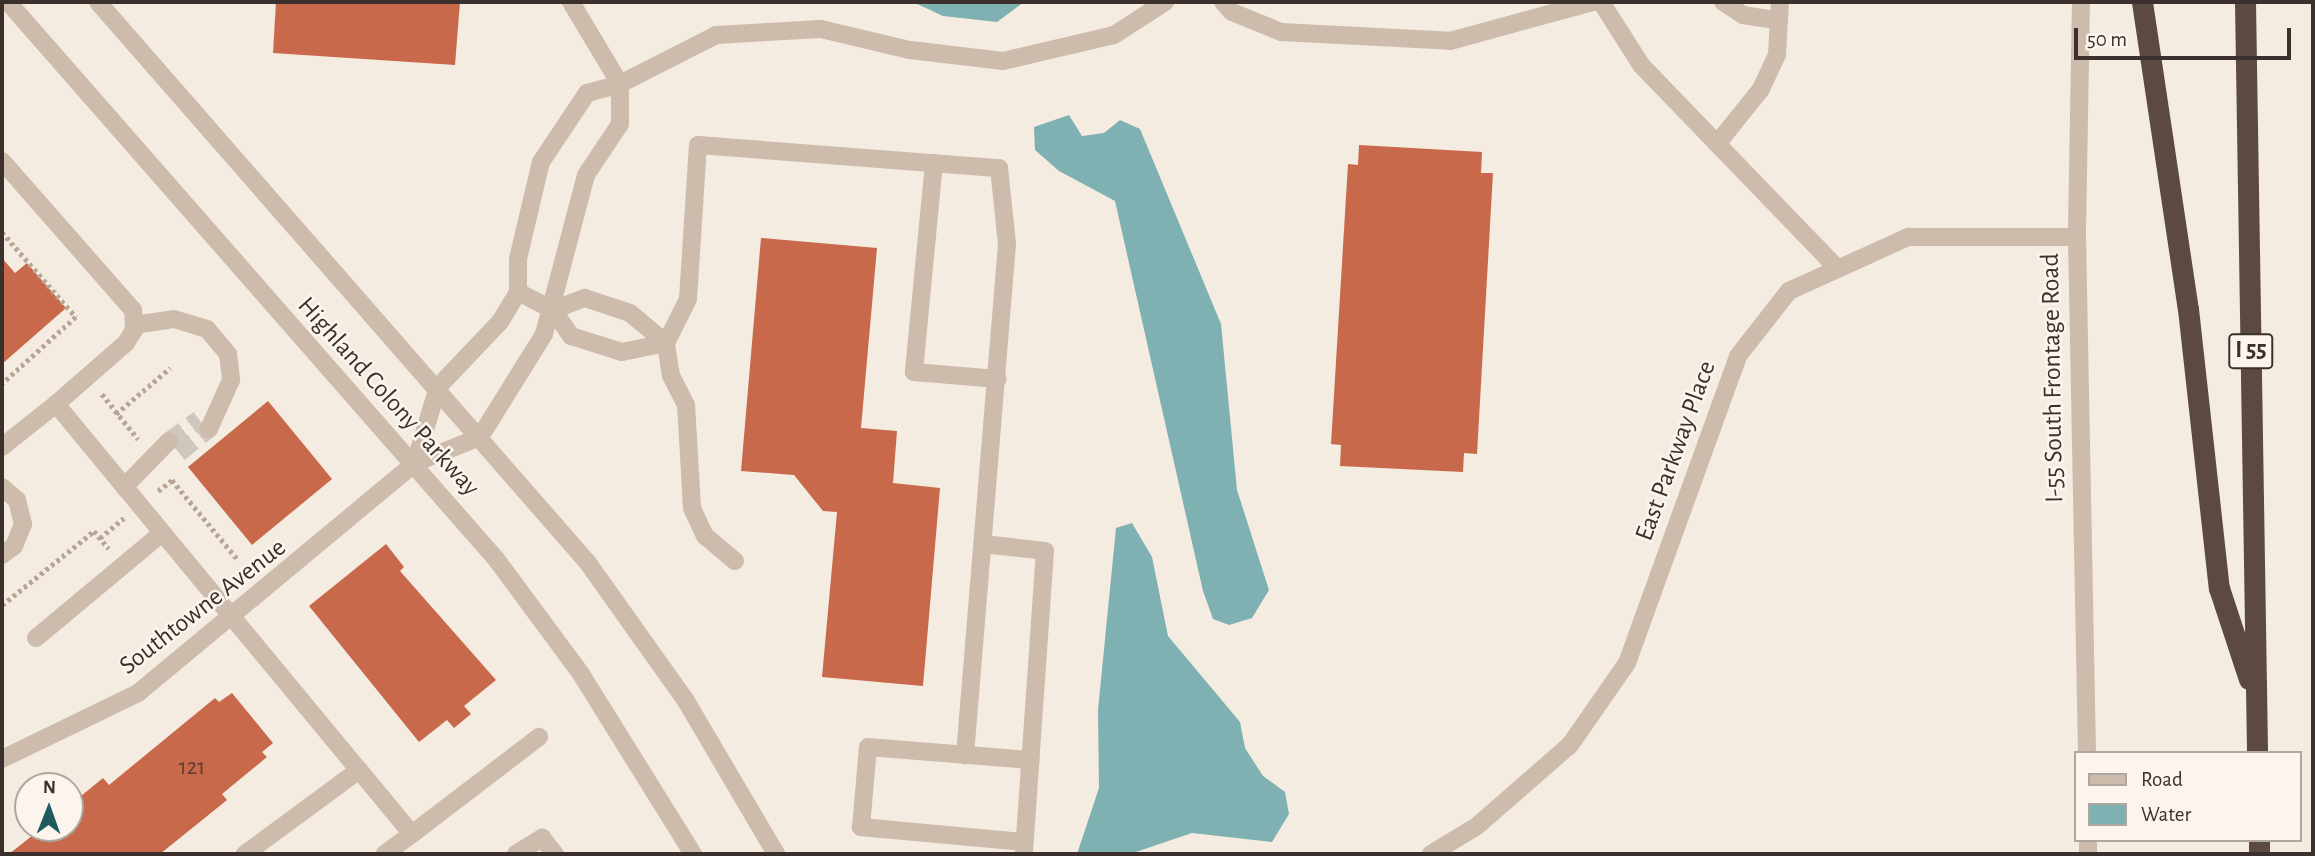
<!DOCTYPE html>
<style>
body{margin:0}
#map{position:relative;width:2315px;height:856px;overflow:hidden;background:#f4ebe1;font-family:"Alegreya Sans",sans-serif}
div>[style]{position:absolute}
.water>*{inset:0;background:#7fb0b2}
.building>*{inset:0;background:#c8694b}
.minor-tunnel>*{height:18px;margin-top:-9px;transform-origin:0;background:repeating-linear-gradient(90deg,#cfc6bd 0 18px,transparent 0 27px)}
.path>*{height:4.5px;margin-top:-2.25px;transform-origin:0;background:repeating-linear-gradient(90deg,#b9a596 0 3.5px,transparent 0 7px)}
.minor>*{height:18px;margin:-9px;padding:0 9px;transform-origin:9px;border-radius:9px;background:#cdbbac}
.highway>*{height:21px;margin:-10.5px;padding:0 10.5px;transform-origin:10.5px;border-radius:10.5px;background:#5c4a42}
span{translate:-50% -50%;white-space:nowrap;text-align:center;line-height:1.15;-webkit-text-stroke:5px #fbf5ee;paint-order:stroke}
.number-label{font-size:23px;color:#5e3e33}
.number-label span{-webkit-text-stroke-width:0}
.shield-label span{padding:2px 5px;background:#fbf5ee;border:2px solid;border-radius:5px;-webkit-text-stroke-width:0}
.shield-label{font-size:24px;color:#3b302b;font-weight:700}
.street-label{font-size:26px;color:#3b302b}
.frame{position:absolute;inset:0;border:4px solid #3b302b;pointer-events:none}
.legend{position:absolute;left:2074px;top:751px;width:228px;height:91px;box-sizing:border-box;background:#fbf5ee;border:2px solid #aea6a0;margin:0;padding:9px 12px;list-style:none;font-size:21px;color:#3b302b}
.legend li{display:flex;align-items:center;gap:14px;height:35px}
.legend b{width:35px;border:2px solid #aea6a0}
.north{position:absolute;left:14px;top:772px;width:70px;height:70px;box-sizing:border-box;background:#fbf5ee;border:2px solid #aea6a0;border-radius:50%;rotate:1deg;font-size:19px;font-weight:700;line-height:28px;text-align:center;color:#3b302b}
.north::after{content:'';display:block;margin:auto;width:24px;height:32px;background:#1f5a5e;clip-path:polygon(50% 0,100% 100%,50% 72%,0 100%)}
.scale{position:absolute;left:2074px;top:28px;width:217px;height:32px;box-sizing:border-box;border:4px solid #3b302b;border-top:0;padding-left:9px;font-size:21px;line-height:24px;white-space:nowrap;color:#3b302b;-webkit-text-stroke:5px #fbf5ee;paint-order:stroke}
</style>
<div id="map">
<div class="water">
<div style="clip-path:polygon(913px 2px,1024px 2px,997px 22px,943px 16px)"></div>
<div style="clip-path:polygon(1069px 115px,1082px 136px,1104px 133px,1120px 120px,1140px 129px,1221px 324px,1237px 490px,1269px 590px,1252px 618px,1229px 625px,1213px 619px,1203px 591px,1115px 201px,1059px 171px,1035px 150px,1034px 127px)"></div>
<div style="clip-path:polygon(1132px 523px,1152px 557px,1168px 636px,1240px 722px,1245px 748px,1263px 776px,1285px 792px,1289px 814px,1272px 842px,1192px 833px,1130px 854px,1077px 854px,1099px 788px,1098px 710px,1116px 528px)"></div>
</div>
<div class="building">
<div style="clip-path:polygon(276px 2px,460px 2px,455px 65px,273px 53px)"></div>
<div style="clip-path:polygon(1359px 145px,1482px 152px,1481px 173px,1493px 173px,1477px 454px,1464px 453px,1463px 472px,1340px 466px,1341px 445px,1331px 444px,1348px 164px,1358px 165px)"></div>
<div style="clip-path:polygon(761px 238px,877px 248px,861px 428px,897px 431px,893px 483px,940px 488px,923px 686px,822px 677px,837px 512px,823px 511px,794px 475px,741px 471px)"></div>
<div style="clip-path:polygon(2px 258px,15px 273px,27px 263px,66px 308px,2px 364px)"></div>
<div style="clip-path:polygon(268px 401px,332px 479px,252px 545px,188px 467px)"></div>
<div style="clip-path:polygon(386px 544px,404px 567px,400px 571px,496px 680px,464px 706px,471px 714px,454px 728px,447px 720px,419px 742px,309px 606px)"></div>
<div style="clip-path:polygon(232px 693px,273px 743px,262px 752px,267px 757px,222px 794px,227px 800px,160px 854px,9px 854px,42px 828px,70px 828px,70px 805px,103px 778px,109px 785px,215px 698px,219px 702px)"></div>
</div>
<div class="minor-tunnel">
<div style="left:169px;top:441px;width:37px;rotate:-36deg"></div>
<div style="left:179px;top:453px;width:38px;rotate:-39deg"></div>
</div>
<div class="path">
<div style="left:2px;top:232px;width:113px;rotate:49deg"></div>
<div style="left:76px;top:317px;width:100px;rotate:137.8deg"></div>
<div style="left:102px;top:394px;width:58px;rotate:51.3deg"></div>
<div style="left:116px;top:414px;width:71px;rotate:-40.4deg"></div>
<div style="left:158px;top:491px;width:18px;rotate:-38deg"></div>
<div style="left:172px;top:480px;width:105px;rotate:50.4deg"></div>
<div style="left:100px;top:538px;width:31px;rotate:-40deg"></div>
<div style="left:2px;top:605px;width:118px;rotate:-38.8deg"></div>
<div style="left:94px;top:531px;width:23px;rotate:50deg"></div>
</div>
<div class="minor">
<div style="left:8px;top:2px;width:741px;rotate:48.78deg"></div>
<div style="left:496px;top:559px;width:143px;rotate:53.5deg"></div>
<div style="left:581px;top:674px;width:212px;rotate:58.1deg"></div>
<div style="left:98px;top:2px;width:745px;rotate:48.86deg"></div>
<div style="left:588px;top:563px;width:169px;rotate:54.6deg"></div>
<div style="left:686px;top:701px;width:178px;rotate:59.5deg"></div>
<div style="left:1223px;top:2px;width:13px;rotate:48deg"></div>
<div style="left:1232px;top:12px;width:53px;rotate:22.2deg"></div>
<div style="left:1281px;top:32px;width:169px;rotate:3deg"></div>
<div style="left:1450px;top:41px;width:148px;rotate:-15.3deg"></div>
<div style="left:1601px;top:2px;width:76px;rotate:57.4deg"></div>
<div style="left:1642px;top:66px;width:279px;rotate:46deg"></div>
<div style="left:1723px;top:2px;width:24px;rotate:33deg"></div>
<div style="left:1743px;top:15px;width:36px;rotate:9deg"></div>
<div style="left:2081px;top:2px;width:235px;rotate:91deg"></div>
<div style="left:2077px;top:237px;width:516px;rotate:88.89deg"></div>
<div style="left:1717px;top:144px;width:70px;rotate:-51.3deg"></div>
<div style="left:1761px;top:89px;width:38px;rotate:-65deg"></div>
<div style="left:1777px;top:55px;width:53px;rotate:-86.8deg"></div>
<div style="left:2px;top:161px;width:198px;rotate:48.7deg"></div>
<div style="left:133px;top:310px;width:20px;rotate:87deg"></div>
<div style="left:134px;top:330px;width:15px;rotate:122deg"></div>
<div style="left:126px;top:343px;width:93px;rotate:138.9deg"></div>
<div style="left:56px;top:404px;width:475px;rotate:50.4deg"></div>
<div style="left:359px;top:770px;width:142px;rotate:143.6deg"></div>
<div style="left:934px;top:163px;width:210px;rotate:95.5deg"></div>
<div style="left:914px;top:372px;width:84px;rotate:4.8deg"></div>
<div style="left:518px;top:292px;width:39px;rotate:27deg"></div>
<div style="left:553px;top:310px;width:32px;rotate:55deg"></div>
<div style="left:571px;top:336px;width:53px;rotate:17.4deg"></div>
<div style="left:622px;top:352px;width:45px;rotate:-11.6deg"></div>
<div style="left:553px;top:310px;width:34px;rotate:-21deg"></div>
<div style="left:585px;top:298px;width:47px;rotate:18.4deg"></div>
<div style="left:630px;top:313px;width:47px;rotate:39.8deg"></div>
<div style="left:134px;top:325px;width:40px;rotate:-8.5deg"></div>
<div style="left:174px;top:319px;width:34px;rotate:17deg"></div>
<div style="left:207px;top:329px;width:33px;rotate:50deg"></div>
<div style="left:228px;top:354px;width:26px;rotate:83deg"></div>
<div style="left:231px;top:380px;width:54px;rotate:114.2deg"></div>
<div style="left:2px;top:447px;width:69px;rotate:-38.5deg"></div>
<div style="left:415px;top:463px;width:79px;rotate:-73.2deg"></div>
<div style="left:438px;top:387px;width:90px;rotate:-46.4deg"></div>
<div style="left:500px;top:322px;width:35px;rotate:-59deg"></div>
<div style="left:518px;top:292px;width:33px;rotate:-90deg"></div>
<div style="left:518px;top:259px;width:100px;rotate:-76.7deg"></div>
<div style="left:541px;top:162px;width:83px;rotate:-56.3deg"></div>
<div style="left:587px;top:93px;width:34px;rotate:-15deg"></div>
<div style="left:620px;top:84px;width:108px;rotate:-27deg"></div>
<div style="left:716px;top:35px;width:105px;rotate:-3.3deg"></div>
<div style="left:821px;top:29px;width:91px;rotate:13.3deg"></div>
<div style="left:910px;top:50px;width:94px;rotate:6.7deg"></div>
<div style="left:1003px;top:61px;width:114px;rotate:-13.2deg"></div>
<div style="left:1114px;top:35px;width:61px;rotate:-32.9deg"></div>
<div style="left:2px;top:487px;width:20px;rotate:41deg"></div>
<div style="left:17px;top:500px;width:25px;rotate:76deg"></div>
<div style="left:23px;top:524px;width:24px;rotate:112deg"></div>
<div style="left:14px;top:546px;width:15px;rotate:143deg"></div>
<div style="left:124px;top:487px;width:64px;rotate:-45.6deg"></div>
<div style="left:983px;top:544px;width:62px;rotate:6.4deg"></div>
<div style="left:1045px;top:551px;width:304px;rotate:94deg"></div>
<div style="left:735px;top:561px;width:39px;rotate:-140deg"></div>
<div style="left:705px;top:536px;width:31px;rotate:-115deg"></div>
<div style="left:692px;top:508px;width:103px;rotate:-93.3deg"></div>
<div style="left:686px;top:405px;width:33px;rotate:-117deg"></div>
<div style="left:671px;top:376px;width:33px;rotate:-99deg"></div>
<div style="left:666px;top:343px;width:49px;rotate:-63.4deg"></div>
<div style="left:688px;top:299px;width:154px;rotate:-86.3deg"></div>
<div style="left:698px;top:145px;width:302px;rotate:4.4deg"></div>
<div style="left:999px;top:168px;width:76px;rotate:84deg"></div>
<div style="left:1007px;top:244px;width:513px;rotate:94.7deg"></div>
<div style="left:36px;top:638px;width:163px;rotate:-39.8deg"></div>
<div style="left:2px;top:759px;width:151px;rotate:-25.9deg"></div>
<div style="left:138px;top:693px;width:360px;rotate:-39.7deg"></div>
<div style="left:415px;top:463px;width:70px;rotate:-21.8deg"></div>
<div style="left:480px;top:437px;width:121px;rotate:-58.1deg"></div>
<div style="left:544px;top:334px;width:164px;rotate:-75.2deg"></div>
<div style="left:586px;top:175px;width:61px;rotate:-56.3deg"></div>
<div style="left:620px;top:124px;width:40px;rotate:-90deg"></div>
<div style="left:620px;top:84px;width:96px;rotate:-120.9deg"></div>
<div style="left:359px;top:770px;width:83px;rotate:50.4deg"></div>
<div style="left:412px;top:834px;width:34px;rotate:144deg"></div>
<div style="left:412px;top:834px;width:160px;rotate:-37.4deg"></div>
<div style="left:2088px;top:840px;width:14px;rotate:90deg"></div>
<div style="left:1023px;top:842px;width:163px;rotate:-174.7deg"></div>
<div style="left:861px;top:827px;width:80px;rotate:-85deg"></div>
<div style="left:868px;top:747px;width:163px;rotate:4.6deg"></div>
<div style="left:516px;top:854px;width:31px;rotate:-32deg"></div>
<div style="left:542px;top:838px;width:21px;rotate:51deg"></div>
<div style="left:1431px;top:854px;width:54px;rotate:-31.3deg"></div>
<div style="left:1477px;top:826px;width:123px;rotate:-41.1deg"></div>
<div style="left:1570px;top:745px;width:100px;rotate:-55.2deg"></div>
<div style="left:1627px;top:663px;width:326px;rotate:-70.1deg"></div>
<div style="left:1738px;top:356px;width:83px;rotate:-51.9deg"></div>
<div style="left:1789px;top:291px;width:131px;rotate:-24.4deg"></div>
<div style="left:1908px;top:237px;width:169px"></div>
</div>
<div class="highway">
<div style="left:2142px;top:2px;width:310px;rotate:81.5deg"></div>
<div style="left:2188px;top:309px;width:281px;rotate:83.7deg"></div>
<div style="left:2219px;top:588px;width:96px;rotate:71.8deg"></div>
<div style="left:2245px;top:2px;width:751px;rotate:89.08deg"></div>
<div style="left:2259px;top:840px;width:14px;rotate:90deg"></div>
</div>
<div class="number-label">
<span style="left:192px;top:768px">121</span>
</div>
<div class="shield-label">
<span style="left:2251px;top:351px">I 55</span>
</div>
<div class="street-label">
<span style="left:2053px;top:378px;rotate:-91deg">I-55 South Frontage Road</span>
<span style="left:388px;top:397px;rotate:48deg">Highland Colony Parkway</span>
<span style="left:1676px;top:451px;rotate:-70deg">East Parkway Place</span>
<span style="left:203px;top:607px;rotate:-38deg">Southtowne Avenue</span>
</div>
<div class="frame"></div>
<ul class="legend">
<li><b style="height:9px;background:#cdbbac"></b>Road</li>
<li><b style="height:19px;background:#7fb0b2"></b>Water</li>
</ul>
<div class="north">N</div>
<div class="scale">50 m</div>
</div>
